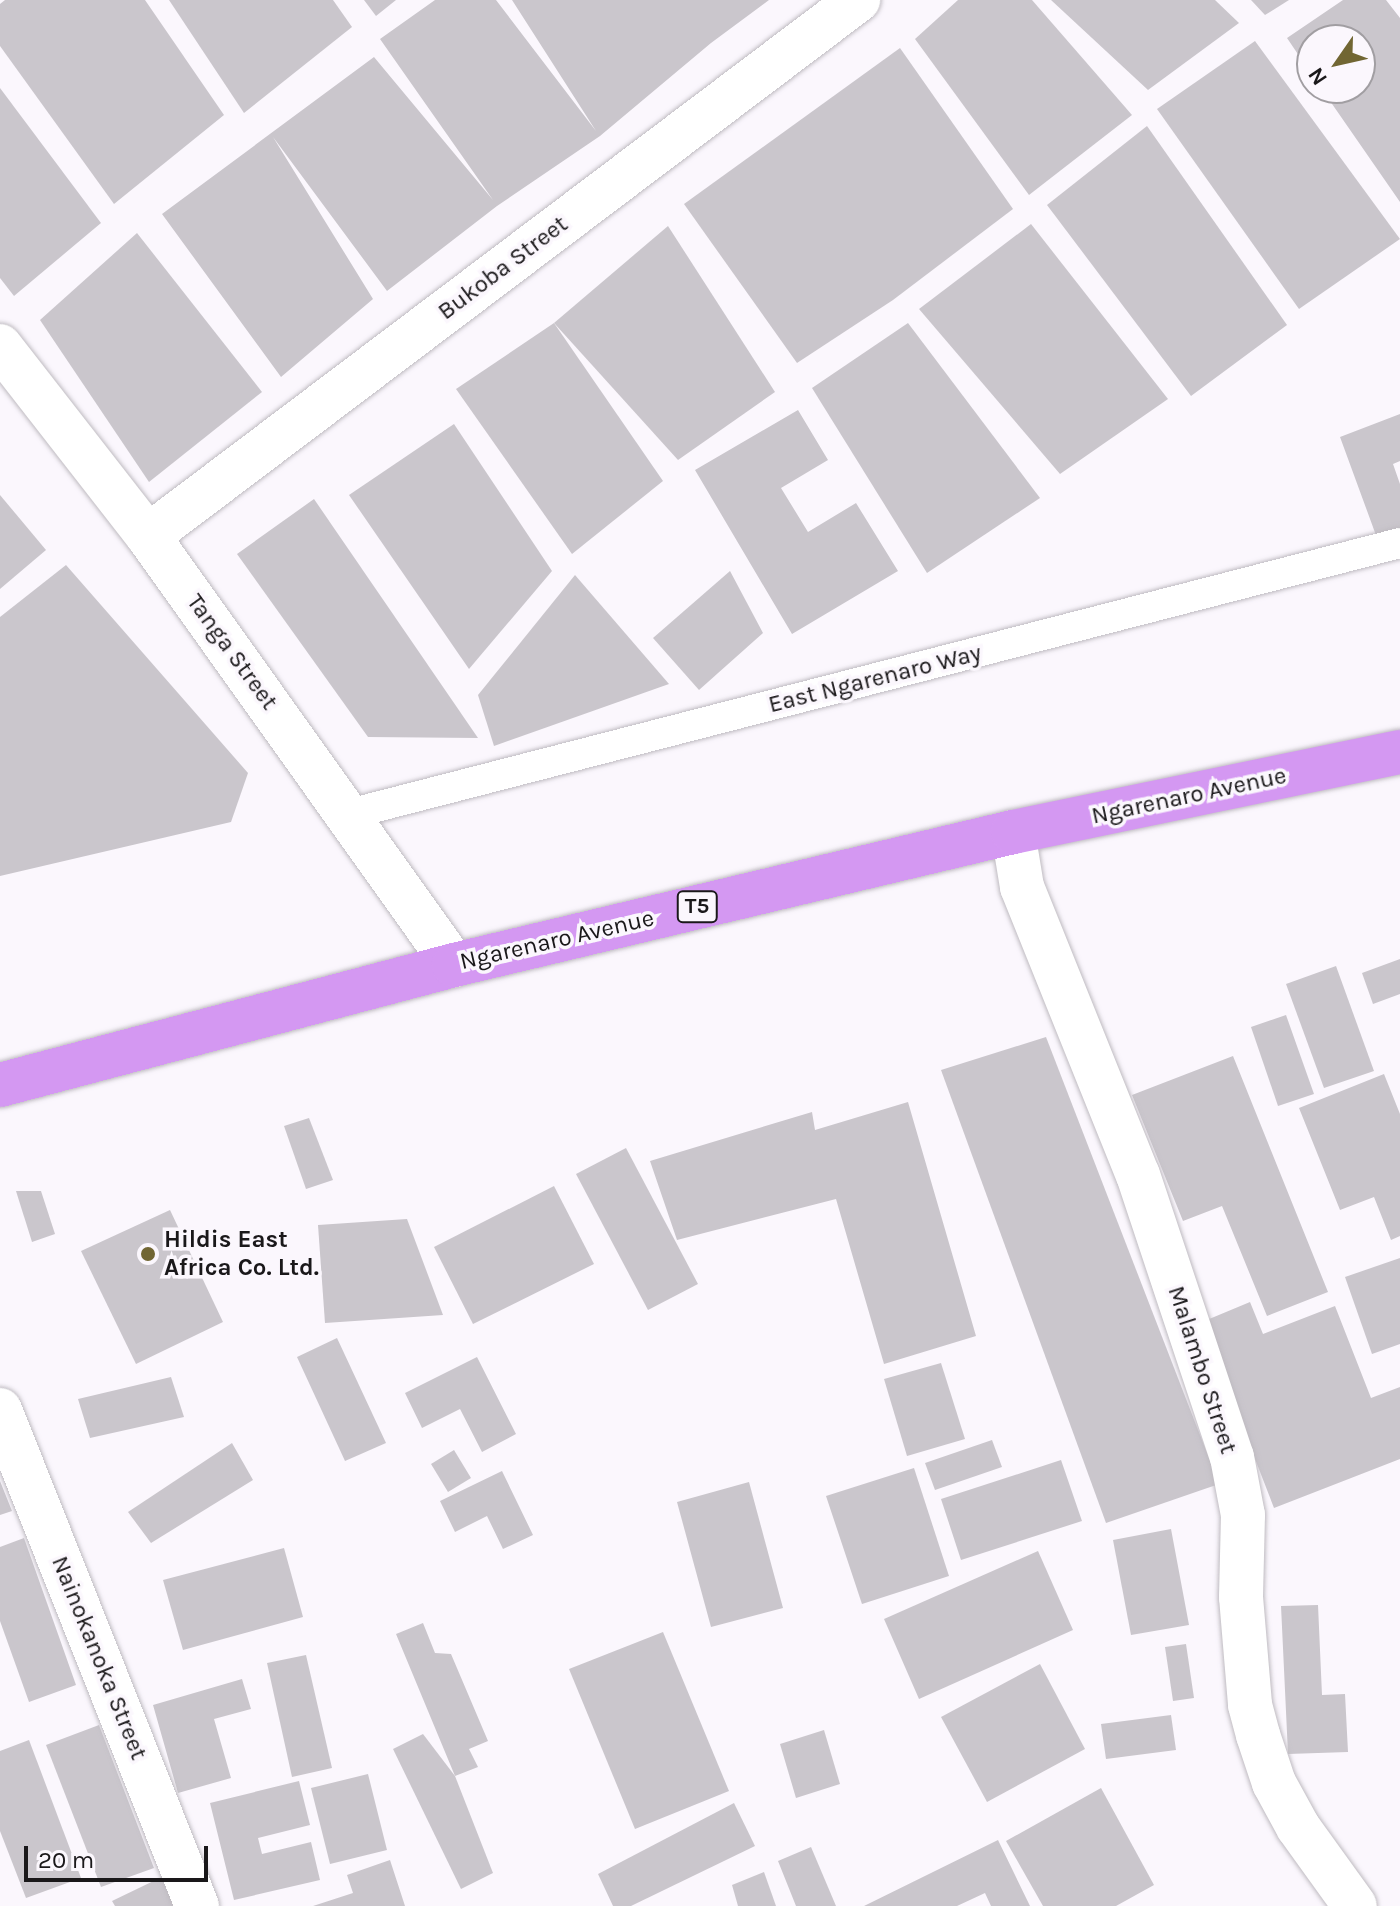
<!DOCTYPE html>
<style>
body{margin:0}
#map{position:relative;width:1400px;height:1906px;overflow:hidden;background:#fbf7fd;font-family:Karla,sans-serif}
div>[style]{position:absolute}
.building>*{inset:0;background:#cac6cc}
.roads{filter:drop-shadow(0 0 2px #bfbbc1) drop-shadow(0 0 2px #bfbbc1)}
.service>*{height:30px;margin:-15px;padding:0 15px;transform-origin:15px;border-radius:15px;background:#fff}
.minor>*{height:44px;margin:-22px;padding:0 22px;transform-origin:22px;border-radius:22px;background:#fff}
.trunk>*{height:44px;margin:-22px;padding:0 22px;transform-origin:22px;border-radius:22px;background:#d498f2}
.dots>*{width:22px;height:22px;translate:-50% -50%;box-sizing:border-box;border:4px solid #fbf7fd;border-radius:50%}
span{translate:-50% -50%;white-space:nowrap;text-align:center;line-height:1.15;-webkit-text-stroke:7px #fbf7fd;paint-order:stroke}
.shield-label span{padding:2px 6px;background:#fbf7fd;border:2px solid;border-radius:6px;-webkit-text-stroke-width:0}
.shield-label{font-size:22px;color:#1a181a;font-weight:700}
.street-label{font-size:24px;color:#1a181a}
.poi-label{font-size:24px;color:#1a181a;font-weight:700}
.left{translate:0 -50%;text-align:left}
.north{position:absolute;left:1296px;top:24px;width:80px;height:80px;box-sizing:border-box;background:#fbf7fd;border:2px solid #a19ea2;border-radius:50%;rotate:236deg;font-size:22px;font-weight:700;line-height:32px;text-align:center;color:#1a181a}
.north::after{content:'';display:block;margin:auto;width:28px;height:36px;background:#716633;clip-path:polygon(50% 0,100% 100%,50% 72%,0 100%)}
.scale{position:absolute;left:24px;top:1846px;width:184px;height:36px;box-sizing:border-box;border:4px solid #1a181a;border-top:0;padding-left:10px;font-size:24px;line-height:28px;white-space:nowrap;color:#1a181a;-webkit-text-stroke:6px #fbf7fd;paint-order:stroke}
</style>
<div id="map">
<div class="building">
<div style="clip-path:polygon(5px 0,145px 0,224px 115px,114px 204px,0 46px,0 4px)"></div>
<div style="clip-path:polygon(169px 0,333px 0,352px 27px,244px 113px)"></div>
<div style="clip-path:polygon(364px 0,396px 0,376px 16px)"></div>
<div style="clip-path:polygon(435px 0,496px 0,596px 131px,512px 0,769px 0,711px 43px,600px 136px,497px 206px,387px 291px,273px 137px,373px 299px,281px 377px,162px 214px,374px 57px,493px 200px,380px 39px)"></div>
<div style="clip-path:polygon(958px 0,1032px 0,1132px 115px,1029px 195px,915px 39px)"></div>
<div style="clip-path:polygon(1051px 0,1215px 0,1239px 23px,1148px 90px)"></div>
<div style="clip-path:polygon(1251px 0,1289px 0,1265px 15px)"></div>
<div style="clip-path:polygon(1343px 0,1386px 0,1400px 18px,1400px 202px,1321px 88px,1360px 88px,1360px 40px,1312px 40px,1312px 75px,1287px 38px)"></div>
<div style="clip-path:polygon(1255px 41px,1400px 239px,1299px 309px,1157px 109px)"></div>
<div style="clip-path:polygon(900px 48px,1013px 209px,893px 300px,797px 363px,684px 204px)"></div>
<div style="clip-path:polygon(0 88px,101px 223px,14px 296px,0 278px)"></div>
<div style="clip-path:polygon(1147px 126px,1287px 325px,1191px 396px,1047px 205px)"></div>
<div style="clip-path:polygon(1031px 224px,1168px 399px,1060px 474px,919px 309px)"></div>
<div style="clip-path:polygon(668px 226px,775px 392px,678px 460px,554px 323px)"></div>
<div style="clip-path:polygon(137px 233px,262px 392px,149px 482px,40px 320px)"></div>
<div style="clip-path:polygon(554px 323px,663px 481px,572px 554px,456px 389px)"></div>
<div style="clip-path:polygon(908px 323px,1040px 498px,927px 573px,812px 388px)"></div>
<div style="clip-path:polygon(798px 410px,828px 460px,781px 488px,808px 532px,856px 503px,898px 571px,792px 634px,695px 470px)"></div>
<div style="clip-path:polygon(1400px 414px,1400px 461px,1393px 464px,1400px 484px,1400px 529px,1377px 538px,1340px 437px)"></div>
<div style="clip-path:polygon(454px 424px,552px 571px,469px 669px,349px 495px)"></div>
<div style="clip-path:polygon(0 495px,46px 550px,0 589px)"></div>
<div style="clip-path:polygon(314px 499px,478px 738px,368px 737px,237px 554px)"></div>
<div style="clip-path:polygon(66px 565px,248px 773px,231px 822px,0 876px,0 617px)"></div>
<div style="clip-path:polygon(730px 571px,763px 633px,699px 690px,653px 638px)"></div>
<div style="clip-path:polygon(575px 575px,669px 684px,494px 746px,478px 695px)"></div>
<div style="clip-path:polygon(1400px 959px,1400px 994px,1373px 1004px,1362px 973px)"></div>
<div style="clip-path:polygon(1336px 966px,1374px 1071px,1324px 1088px,1286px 984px)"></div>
<div style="clip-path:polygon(1286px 1015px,1314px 1094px,1278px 1106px,1251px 1027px)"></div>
<div style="clip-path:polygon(1046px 1037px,1219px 1484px,1106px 1523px,941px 1070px)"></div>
<div style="clip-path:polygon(1233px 1056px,1328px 1292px,1267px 1316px,1222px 1206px,1183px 1221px,1132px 1095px)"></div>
<div style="clip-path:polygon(1384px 1074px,1400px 1114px,1400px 1236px,1391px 1240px,1374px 1197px,1340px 1210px,1299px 1108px)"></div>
<div style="clip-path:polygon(908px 1102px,976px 1336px,884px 1364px,836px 1199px,677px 1240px,650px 1161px,812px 1112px,815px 1130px)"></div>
<div style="clip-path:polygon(309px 1118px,333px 1180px,306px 1189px,284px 1126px)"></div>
<div style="clip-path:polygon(626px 1148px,698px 1284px,648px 1310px,576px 1174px)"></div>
<div style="clip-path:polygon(554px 1186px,594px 1264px,473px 1324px,434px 1247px)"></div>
<div style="clip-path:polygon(16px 1191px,41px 1191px,55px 1234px,32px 1242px)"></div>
<div style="clip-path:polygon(170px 1210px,223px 1322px,136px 1364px,81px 1251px)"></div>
<div style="clip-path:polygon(407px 1219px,443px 1315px,325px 1323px,318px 1225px)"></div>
<div style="clip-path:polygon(1400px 1258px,1400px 1344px,1372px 1354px,1345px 1277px)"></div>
<div style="clip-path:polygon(1250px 1302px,1263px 1334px,1335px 1306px,1371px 1398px,1400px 1387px,1400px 1459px,1274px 1508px,1202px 1322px)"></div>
<div style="clip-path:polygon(337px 1338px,386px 1443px,345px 1461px,297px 1357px)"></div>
<div style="clip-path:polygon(477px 1357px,516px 1434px,482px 1452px,460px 1409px,422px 1428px,405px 1393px)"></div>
<div style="clip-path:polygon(941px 1363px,965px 1439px,907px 1456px,884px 1379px)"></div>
<div style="clip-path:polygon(171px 1377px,184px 1417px,90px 1438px,78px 1399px)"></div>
<div style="clip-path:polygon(992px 1440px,1002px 1467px,935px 1490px,925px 1463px)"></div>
<div style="clip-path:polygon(232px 1443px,253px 1480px,151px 1543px,128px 1512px)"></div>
<div style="clip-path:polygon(454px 1450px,471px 1478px,448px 1492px,431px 1464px)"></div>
<div style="clip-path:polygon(1061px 1460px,1082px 1521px,961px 1560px,941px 1499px)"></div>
<div style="clip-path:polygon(914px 1468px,949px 1576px,862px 1604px,826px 1496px)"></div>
<div style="clip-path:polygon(502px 1471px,533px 1535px,503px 1549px,487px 1516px,455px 1532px,440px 1501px)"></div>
<div style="clip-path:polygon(0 1481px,12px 1511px,0 1515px)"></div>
<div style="clip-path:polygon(749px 1482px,783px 1608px,711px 1627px,677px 1502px)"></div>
<div style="clip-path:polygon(1171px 1529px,1189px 1625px,1131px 1635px,1113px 1540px)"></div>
<div style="clip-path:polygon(24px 1538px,76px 1685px,29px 1702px,0 1621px,0 1547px)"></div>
<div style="clip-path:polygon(284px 1548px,303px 1617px,183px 1650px,163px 1580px)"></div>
<div style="clip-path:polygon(1038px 1551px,1073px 1630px,919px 1699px,884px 1619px)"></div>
<div style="clip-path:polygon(1318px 1605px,1322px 1695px,1345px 1694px,1348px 1752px,1288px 1754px,1281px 1606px)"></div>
<div style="clip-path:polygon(423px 1623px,435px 1653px,451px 1654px,488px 1741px,469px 1749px,478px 1767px,455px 1776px,396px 1634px)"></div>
<div style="clip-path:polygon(663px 1632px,729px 1791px,635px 1829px,569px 1669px)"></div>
<div style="clip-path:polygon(1186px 1644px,1194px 1698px,1173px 1701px,1165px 1647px)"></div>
<div style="clip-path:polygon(306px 1655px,332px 1768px,292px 1777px,267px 1663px)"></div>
<div style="clip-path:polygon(1040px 1664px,1085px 1749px,987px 1802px,941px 1717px)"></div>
<div style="clip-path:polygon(242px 1679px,251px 1709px,214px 1719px,231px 1778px,178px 1793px,153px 1705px)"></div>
<div style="clip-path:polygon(1171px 1715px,1176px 1750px,1106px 1759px,1101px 1724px)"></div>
<div style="clip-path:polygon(99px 1725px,154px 1868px,101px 1887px,46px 1745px)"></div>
<div style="clip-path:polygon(824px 1730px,840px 1784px,796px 1798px,780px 1744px)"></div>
<div style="clip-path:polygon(423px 1734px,455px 1776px,493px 1873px,461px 1889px,393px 1749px)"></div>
<div style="clip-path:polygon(29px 1740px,81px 1878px,26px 1898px,0 1831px,0 1751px)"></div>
<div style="clip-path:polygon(368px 1774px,387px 1850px,330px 1864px,311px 1788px)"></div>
<div style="clip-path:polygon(299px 1781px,310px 1825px,258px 1838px,262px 1854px,311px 1842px,320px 1880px,234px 1900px,210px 1803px)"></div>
<div style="clip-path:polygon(1101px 1788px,1154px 1885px,1116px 1906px,1043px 1906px,1006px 1841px)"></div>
<div style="clip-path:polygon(734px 1803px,755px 1846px,631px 1906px,613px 1906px,598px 1874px)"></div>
<div style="clip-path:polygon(998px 1840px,1030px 1906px,991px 1906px,985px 1893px,957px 1906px,864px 1906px)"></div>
<div style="clip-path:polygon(811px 1847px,836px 1906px,796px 1906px,778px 1861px)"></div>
<div style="clip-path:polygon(390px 1860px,405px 1906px,313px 1906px,353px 1893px,347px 1875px)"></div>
<div style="clip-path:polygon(764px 1872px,776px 1906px,738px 1906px,732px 1885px)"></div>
<div style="clip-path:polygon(168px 1874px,183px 1906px,115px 1906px,112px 1901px)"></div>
</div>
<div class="roads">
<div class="service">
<div style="left:349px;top:814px;width:1085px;rotate:-14.46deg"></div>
</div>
<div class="minor">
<div style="left:0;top:346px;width:241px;rotate:52.1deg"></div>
<div style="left:148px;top:536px;width:527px;rotate:54.5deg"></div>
<div style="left:148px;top:536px;width:890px;rotate:-37.05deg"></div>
<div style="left:1013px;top:832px;width:56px;rotate:80.7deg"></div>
<div style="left:1022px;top:887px;width:310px;rotate:68.1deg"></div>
<div style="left:1138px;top:1175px;width:297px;rotate:71.6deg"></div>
<div style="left:1232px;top:1457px;width:59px;rotate:79.3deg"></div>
<div style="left:1243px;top:1515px;width:82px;rotate:91.4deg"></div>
<div style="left:1241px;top:1597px;width:108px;rotate:85.2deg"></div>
<div style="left:1250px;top:1705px;width:31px;rotate:75deg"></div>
<div style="left:1258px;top:1735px;width:51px;rotate:71.6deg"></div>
<div style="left:1274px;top:1783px;width:50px;rotate:61.4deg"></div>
<div style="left:1298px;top:1827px;width:97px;rotate:54.2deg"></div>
<div style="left:0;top:1410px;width:534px;rotate:68.34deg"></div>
</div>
<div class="trunk">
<div style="left:0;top:1085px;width:470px;rotate:-14.8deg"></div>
<div style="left:454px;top:965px;width:575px;rotate:-13.38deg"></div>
<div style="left:1013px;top:832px;width:395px;rotate:-11.7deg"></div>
</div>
</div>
<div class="dots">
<div style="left:148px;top:1254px;background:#716633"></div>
</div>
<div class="shield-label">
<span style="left:697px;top:907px">T5</span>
</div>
<div class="street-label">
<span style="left:503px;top:268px;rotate:-37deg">Bukoba Street</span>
<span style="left:232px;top:652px;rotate:54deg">Tanga Street</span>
<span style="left:875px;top:679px;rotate:-14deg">East Ngarenaro Way</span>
<span style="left:1189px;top:796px;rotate:-12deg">Ngarenaro Avenue</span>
<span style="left:557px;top:940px;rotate:-13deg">Ngarenaro Avenue</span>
<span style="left:1202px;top:1370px;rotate:72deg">Malambo Street</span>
<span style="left:99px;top:1658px;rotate:68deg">Nainokanoka Street</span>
</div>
<div class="poi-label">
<span class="left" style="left:164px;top:1254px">Hildis East<br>Africa Co. Ltd.</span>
</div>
<div class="north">N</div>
<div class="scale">20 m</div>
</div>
